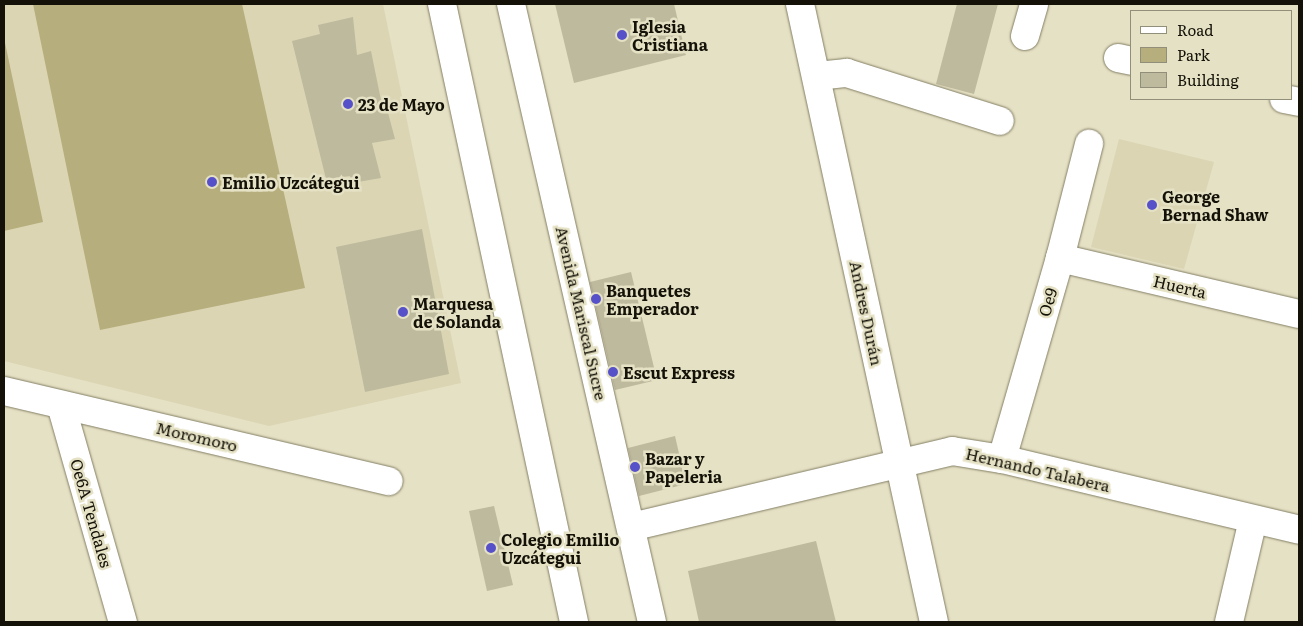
<!DOCTYPE html>
<meta charset="utf-8">
<style>
body{margin:0}
#map{position:relative;width:1303px;height:626px;overflow:hidden;background:#e5e1c4;font-family:Literata,serif}
div>[style]{position:absolute}
.built>*{inset:0;background:#dbd5b3}
.green>*{inset:0;background:#b7ae7d}
.building>*{inset:0;background:#beba9e}
.roads{filter:drop-shadow(0 0 1px #837f65) drop-shadow(0 0 1px #837f65)}
.minor>*{height:28px;margin:-14px;padding:0 14px;transform-origin:14px;border-radius:14px;background:#fff}
.primary>*{height:28px;margin:-14px;padding:0 14px;transform-origin:14px;border-radius:14px;background:#fff}
.dots>*{width:14px;height:14px;translate:-50% -50%;box-sizing:border-box;border:2px solid #e5e1c4;border-radius:50%}
span{translate:-50% -50%;white-space:nowrap;text-align:center;line-height:1.15;-webkit-text-stroke:5px #e5e1c4;paint-order:stroke}
.poi-label{font-size:16px;color:#141208;font-weight:700}
.left{translate:0 -50%;text-align:left}
.street-label{font-size:16px;color:#141208}
.frame{position:absolute;inset:0;border:5px solid #141208;pointer-events:none}
.legend{position:absolute;left:1130px;top:10px;width:162px;height:90px;box-sizing:border-box;background:#e5e1c4;border:1px solid #918e79;margin:0;padding:6px 9px;list-style:none;font-size:15px;color:#141208}
.legend li{display:flex;align-items:center;gap:10px;height:25px}
.legend b{width:25px;border:1px solid #918e79}
</style>
<div id="map">
<div class="built">
<div style="clip-path:polygon(4px 4px,383px 4px,461px 383px,269px 426px,4px 361px)"></div>
<div style="clip-path:polygon(1119px 139px,1214px 162px,1184px 269px,1091px 247px)"></div>
</div>
<div class="green">
<div style="clip-path:polygon(33px 4px,242px 4px,305px 288px,100px 330px)"></div>
<div style="clip-path:polygon(4px 38px,43px 222px,4px 231px)"></div>
</div>
<div class="building">
<div style="clip-path:polygon(555px 4px,674px 4px,686px 55px,574px 83px)"></div>
<div style="clip-path:polygon(957px 4px,998px 4px,974px 94px,936px 84px)"></div>
<div style="clip-path:polygon(353px 17px,357px 55px,371px 51px,383px 110px,387px 109px,395px 139px,372px 143px,381px 178px,352px 183px,350px 176px,326px 179px,292px 41px,320px 34px,318px 25px)"></div>
<div style="clip-path:polygon(422px 229px,449px 374px,365px 392px,336px 247px)"></div>
<div style="clip-path:polygon(631px 272px,657px 380px,615px 390px,590px 282px)"></div>
<div style="clip-path:polygon(675px 436px,686px 484px,639px 496px,628px 448px)"></div>
<div style="clip-path:polygon(494px 506px,513px 585px,487px 591px,469px 511px)"></div>
<div style="clip-path:polygon(816px 541px,836px 622px,699px 622px,688px 571px)"></div>
</div>
<div class="roads">
<div class="minor">
<div style="left:800px;top:4px;width:632px;rotate:77.77deg"></div>
<div style="left:1025px;top:36px;width:33px;rotate:-74deg"></div>
<div style="left:1118px;top:58px;width:14px;rotate:12deg"></div>
<div style="left:817px;top:76px;width:30px;rotate:-6deg"></div>
<div style="left:847px;top:73px;width:160px;rotate:17.4deg"></div>
<div style="left:1284px;top:99px;width:15px;rotate:11deg"></div>
<div style="left:1060px;top:258px;width:245px;rotate:13.2deg"></div>
<div style="left:4px;top:391px;width:395px;rotate:13.2deg"></div>
<div style="left:61px;top:405px;width:226px;rotate:74.1deg"></div>
<div style="left:1002px;top:459px;width:209px;rotate:-73.9deg"></div>
<div style="left:1060px;top:258px;width:118px;rotate:-75.7deg"></div>
<div style="left:631px;top:527px;width:330px;rotate:-13.3deg"></div>
<div style="left:952px;top:451px;width:51px;rotate:9.1deg"></div>
<div style="left:1002px;top:459px;width:305px;rotate:13.4deg"></div>
<div style="left:1229px;top:622px;width:105px;rotate:-76.8deg"></div>
</div>
<div class="primary">
<div style="left:442px;top:4px;width:632px;rotate:77.94deg"></div>
<div style="left:511px;top:4px;width:634px;rotate:77.15deg"></div>
</div>
</div>
<div class="dots">
<div style="left:622px;top:35px;background:#5651c8"></div>
<div style="left:348px;top:104px;background:#5651c8"></div>
<div style="left:212px;top:182px;background:#5651c8"></div>
<div style="left:1152px;top:205px;background:#5651c8"></div>
<div style="left:596px;top:299px;background:#5651c8"></div>
<div style="left:403px;top:312px;background:#5651c8"></div>
<div style="left:613px;top:372px;background:#5651c8"></div>
<div style="left:635px;top:467px;background:#5651c8"></div>
<div style="left:491px;top:548px;background:#5651c8"></div>
</div>
<div class="poi-label">
<span class="left" style="left:632px;top:35px">Iglesia<br>Cristiana</span>
<span class="left" style="left:358px;top:104px">23 de Mayo</span>
<span class="left" style="left:222px;top:182px">Emilio Uzcátegui</span>
<span class="left" style="left:1162px;top:205px">George<br>Bernad Shaw</span>
<span class="left" style="left:606px;top:299px">Banquetes<br>Emperador</span>
<span class="left" style="left:413px;top:312px">Marquesa<br>de Solanda</span>
<span class="left" style="left:623px;top:372px">Escut Express</span>
<span class="left" style="left:645px;top:467px">Bazar y<br>Papeleria</span>
<span class="left" style="left:501px;top:548px">Colegio Emilio<br>Uzcátegui</span>
</div>
<div class="street-label">
<span style="left:1180px;top:286px;rotate:13deg">Huerta</span>
<span style="left:1047px;top:302px;rotate:-74deg">Oe9</span>
<span style="left:582px;top:313px;rotate:77deg">Avenida Mariscal Sucre</span>
<span style="left:867px;top:313px;rotate:78deg">Andres Durán</span>
<span style="left:197px;top:436px;rotate:13deg">Moromoro</span>
<span style="left:1038px;top:469px;rotate:13deg">Hernando Talabera</span>
<span style="left:92px;top:513px;rotate:74deg">Oe6A Tendales</span>
</div>
<div class="frame"></div>
<ul class="legend">
<li><b style="height:6px;background:#fff"></b>Road</li>
<li><b style="height:14px;background:#b7ae7d"></b>Park</li>
<li><b style="height:14px;background:#beba9e"></b>Building</li>
</ul>
</div>
